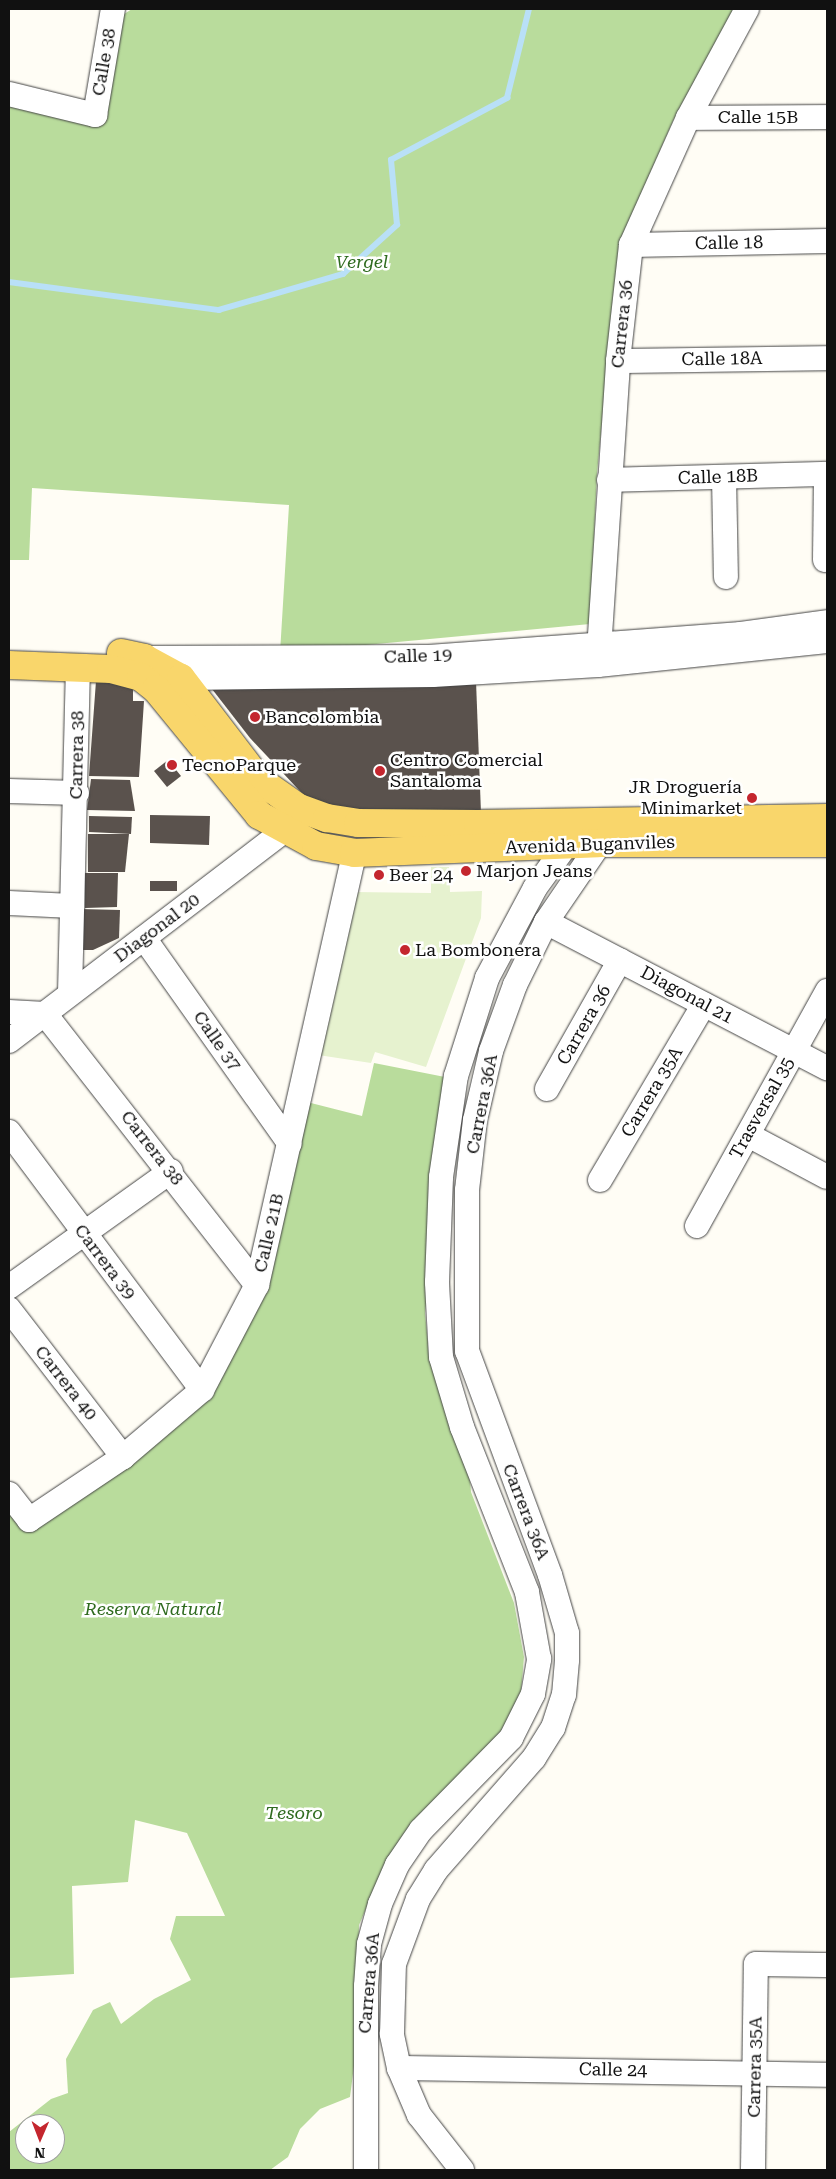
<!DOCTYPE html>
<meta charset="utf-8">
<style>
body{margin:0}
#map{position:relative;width:836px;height:2179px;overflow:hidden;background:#fffdf5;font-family:"Roboto Serif",serif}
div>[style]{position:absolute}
.forest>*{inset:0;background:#b9dc9c}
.pitch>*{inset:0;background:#e6f2cf}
.stream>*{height:5.5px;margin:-2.75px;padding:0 2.75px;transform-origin:2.75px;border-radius:2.75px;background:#b9e0f7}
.building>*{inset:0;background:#5a524d}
.roads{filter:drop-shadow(0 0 1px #444) drop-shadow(0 0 1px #444)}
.minor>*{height:24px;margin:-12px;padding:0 12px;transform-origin:12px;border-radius:12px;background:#fff}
.major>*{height:28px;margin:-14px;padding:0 14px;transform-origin:14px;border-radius:14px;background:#f9d66b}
.dots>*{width:14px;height:14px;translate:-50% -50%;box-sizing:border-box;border:2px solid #fff;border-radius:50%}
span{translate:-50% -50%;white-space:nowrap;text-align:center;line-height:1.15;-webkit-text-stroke:5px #fff;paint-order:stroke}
.street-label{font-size:18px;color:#111}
.park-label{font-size:18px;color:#2f6b1f;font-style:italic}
.poi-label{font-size:18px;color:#111}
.left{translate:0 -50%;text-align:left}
.right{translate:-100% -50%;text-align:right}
.frame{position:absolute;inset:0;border:10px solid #111;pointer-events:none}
.north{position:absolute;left:15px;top:2114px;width:50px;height:50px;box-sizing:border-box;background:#fff;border:1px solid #a0a0a0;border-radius:50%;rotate:181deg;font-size:14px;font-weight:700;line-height:20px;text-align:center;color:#111}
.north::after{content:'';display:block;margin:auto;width:18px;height:22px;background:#c4262e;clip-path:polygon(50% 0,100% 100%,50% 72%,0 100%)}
</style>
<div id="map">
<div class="forest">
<div style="clip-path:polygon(132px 9px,734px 9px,673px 121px,620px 242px,597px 473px,590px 624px,280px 653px,289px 505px,32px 488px,29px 560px,9px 560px,9px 99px,96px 119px,121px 16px)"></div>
<div style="clip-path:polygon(evenodd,374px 1063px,450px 1078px,425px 1313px,430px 1362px,469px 1469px,471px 1492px,514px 1603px,524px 1657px,520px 1704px,486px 1753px,383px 1869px,359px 1925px,356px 2050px,350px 2097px,320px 2109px,300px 2129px,288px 2157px,270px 2170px,9px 2170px,9px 2132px,51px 2099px,68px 2093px,66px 2059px,93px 2010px,110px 2002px,121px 2024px,154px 1999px,191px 1980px,170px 1939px,176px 1916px,225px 1916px,187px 1833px,135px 1820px,128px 1882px,72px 1886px,74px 1974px,9px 1978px,9px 1510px,23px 1530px,215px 1389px,270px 1282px,307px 1102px,362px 1116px,374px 1063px,25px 2124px,55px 2124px,55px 2154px,25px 2154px,25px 2124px)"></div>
</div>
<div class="pitch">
<div style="clip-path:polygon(431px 867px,449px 867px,450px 892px,482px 891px,481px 918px,426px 1067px,375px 1052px,371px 1063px,318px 1055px,355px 892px,431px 893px)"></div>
</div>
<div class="stream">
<div style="left:9px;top:282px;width:212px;rotate:7.6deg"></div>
<div style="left:219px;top:310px;width:129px;rotate:-16.2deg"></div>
<div style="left:343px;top:274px;width:73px;rotate:-42.2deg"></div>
<div style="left:397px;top:225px;width:65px;rotate:-95.3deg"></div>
<div style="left:391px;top:160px;width:132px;rotate:-28.1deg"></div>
<div style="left:507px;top:98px;width:92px;rotate:-76.1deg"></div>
</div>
<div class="building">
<div style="clip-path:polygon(96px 681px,121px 682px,133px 688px,133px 701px,144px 701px,139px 777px,89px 776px)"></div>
<div style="clip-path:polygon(476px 681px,481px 813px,353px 816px,313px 805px,250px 738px,212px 689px)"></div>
<div style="clip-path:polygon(168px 760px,181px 776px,167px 787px,154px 771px)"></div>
<div style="clip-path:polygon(91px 779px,130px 780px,135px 811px,87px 810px)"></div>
<div style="clip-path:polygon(150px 815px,210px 816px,209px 845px,150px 843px)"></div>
<div style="clip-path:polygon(89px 816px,132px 817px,131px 834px,89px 832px)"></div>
<div style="clip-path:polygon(88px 834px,129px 834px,125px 872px,88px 872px)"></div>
<div style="clip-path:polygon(85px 873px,118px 873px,117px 907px,85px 908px)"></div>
<div style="clip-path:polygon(150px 881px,177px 881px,177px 891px,150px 891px)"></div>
<div style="clip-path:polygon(80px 909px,120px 910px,119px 938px,93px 950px,79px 950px)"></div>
</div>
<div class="roads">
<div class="minor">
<div style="left:9px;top:94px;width:89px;rotate:13.7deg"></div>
<div style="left:95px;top:115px;width:108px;rotate:-80.4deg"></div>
<div style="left:688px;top:118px;width:139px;rotate:-0.4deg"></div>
<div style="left:631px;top:245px;width:196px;rotate:-1.2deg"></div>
<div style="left:618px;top:361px;width:209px;rotate:-0.8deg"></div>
<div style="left:724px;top:477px;width:100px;rotate:88.9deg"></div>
<div style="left:609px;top:480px;width:218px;rotate:-1.6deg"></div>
<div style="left:825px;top:560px;width:86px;rotate:-89.3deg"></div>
<div style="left:144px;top:658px;width:285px;rotate:-0.2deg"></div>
<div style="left:429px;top:657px;width:313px;rotate:-4.2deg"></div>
<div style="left:741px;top:634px;width:87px;rotate:-7.9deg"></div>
<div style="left:598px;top:665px;width:305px;rotate:-86.2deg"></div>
<div style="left:618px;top:361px;width:117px;rotate:-83.6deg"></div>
<div style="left:631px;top:245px;width:139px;rotate:-65.8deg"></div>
<div style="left:688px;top:118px;width:124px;rotate:-61.6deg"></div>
<div style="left:181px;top:678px;width:252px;rotate:-0.7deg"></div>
<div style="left:433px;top:675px;width:165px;rotate:-3.5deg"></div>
<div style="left:598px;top:665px;width:230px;rotate:-6deg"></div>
<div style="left:9px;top:791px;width:68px;rotate:1.7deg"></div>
<div style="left:9px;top:903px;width:63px;rotate:2.7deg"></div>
<div style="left:546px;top:922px;width:317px;rotate:27.5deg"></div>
<div style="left:144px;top:938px;width:252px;rotate:54.7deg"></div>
<div style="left:70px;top:993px;width:326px;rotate:-88.6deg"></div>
<div style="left:9px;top:1012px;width:36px;rotate:3deg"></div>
<div style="left:45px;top:1014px;width:344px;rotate:52deg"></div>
<div style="left:9px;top:1041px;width:346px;rotate:-37.4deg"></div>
<div style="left:284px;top:831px;width:20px;rotate:-57deg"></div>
<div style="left:547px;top:1089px;width:148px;rotate:-60.5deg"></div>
<div style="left:9px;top:1132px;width:322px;rotate:53.2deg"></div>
<div style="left:748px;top:1135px;width:89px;rotate:28deg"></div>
<div style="left:600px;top:1180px;width:204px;rotate:-59.4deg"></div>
<div style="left:697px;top:1226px;width:269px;rotate:-61deg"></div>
<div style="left:9px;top:1287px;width:199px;rotate:-35.6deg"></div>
<div style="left:9px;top:1309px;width:187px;rotate:52.4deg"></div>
<div style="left:9px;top:1494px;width:33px;rotate:52deg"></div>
<div style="left:29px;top:1520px;width:113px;rotate:-33.8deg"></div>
<div style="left:123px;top:1457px;width:104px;rotate:-40.3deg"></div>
<div style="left:202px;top:1390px;width:119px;rotate:-62.4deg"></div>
<div style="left:257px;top:1285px;width:443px;rotate:-77.3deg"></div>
<div style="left:399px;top:2068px;width:428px;rotate:0.9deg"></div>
<div style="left:366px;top:2170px;width:184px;rotate:-90deg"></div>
<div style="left:366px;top:1986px;width:42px;rotate:-85.9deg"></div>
<div style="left:369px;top:1944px;width:41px;rotate:-74.6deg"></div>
<div style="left:380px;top:1904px;width:43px;rotate:-66.4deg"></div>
<div style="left:397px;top:1865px;width:42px;rotate:-55.6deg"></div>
<div style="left:421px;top:1830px;width:129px;rotate:-45.6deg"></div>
<div style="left:511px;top:1738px;width:49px;rotate:-63.4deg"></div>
<div style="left:533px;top:1694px;width:36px;rotate:-80deg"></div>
<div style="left:539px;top:1659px;width:68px;rotate:-100.2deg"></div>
<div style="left:527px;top:1592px;width:177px;rotate:-111.5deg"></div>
<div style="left:462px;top:1427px;width:73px;rotate:-106.7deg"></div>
<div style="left:441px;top:1357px;width:75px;rotate:-93.1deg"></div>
<div style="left:437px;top:1282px;width:105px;rotate:-87.8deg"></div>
<div style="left:441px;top:1177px;width:102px;rotate:-81.6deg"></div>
<div style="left:456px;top:1076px;width:103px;rotate:-72.4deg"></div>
<div style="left:487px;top:978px;width:102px;rotate:-61.9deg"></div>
<div style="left:535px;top:888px;width:68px;rotate:-54deg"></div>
<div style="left:462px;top:2170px;width:70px;rotate:-128deg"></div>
<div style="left:419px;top:2115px;width:51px;rotate:-113.1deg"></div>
<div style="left:399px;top:2068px;width:35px;rotate:-102deg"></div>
<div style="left:392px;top:2034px;width:70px;rotate:-88.4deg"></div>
<div style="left:394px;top:1964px;width:69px;rotate:-69.7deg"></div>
<div style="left:418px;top:1899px;width:34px;rotate:-58deg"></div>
<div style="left:436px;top:1870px;width:149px;rotate:-48.8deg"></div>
<div style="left:534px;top:1758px;width:36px;rotate:-58deg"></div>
<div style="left:553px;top:1728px;width:35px;rotate:-72deg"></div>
<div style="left:564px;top:1695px;width:35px;rotate:-85deg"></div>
<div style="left:567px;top:1660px;width:27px;rotate:-90deg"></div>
<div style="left:567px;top:1633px;width:60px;rotate:-106.3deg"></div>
<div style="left:550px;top:1575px;width:239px;rotate:-110.3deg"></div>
<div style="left:467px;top:1351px;width:161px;rotate:-90deg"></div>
<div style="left:467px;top:1190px;width:70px;rotate:-83.5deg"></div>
<div style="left:475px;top:1120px;width:71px;rotate:-76.9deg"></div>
<div style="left:491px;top:1051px;width:70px;rotate:-70deg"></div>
<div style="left:515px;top:985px;width:70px;rotate:-63.8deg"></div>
<div style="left:546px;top:922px;width:110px;rotate:-55.7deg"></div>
<div style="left:753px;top:2170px;width:206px;rotate:-89.2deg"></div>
<div style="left:756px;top:1964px;width:71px;rotate:0.8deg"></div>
</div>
<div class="major">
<div style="left:121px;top:653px;width:24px;rotate:12deg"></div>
<div style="left:144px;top:658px;width:42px;rotate:28.4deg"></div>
<div style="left:181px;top:678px;width:128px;rotate:52.6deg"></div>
<div style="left:259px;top:780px;width:49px;rotate:35deg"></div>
<div style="left:299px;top:808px;width:30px;rotate:20deg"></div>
<div style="left:327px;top:818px;width:31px;rotate:9deg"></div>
<div style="left:358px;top:823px;width:120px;rotate:0.5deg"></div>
<div style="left:478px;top:824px;width:349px;rotate:-1deg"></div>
<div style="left:9px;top:665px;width:102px;rotate:2.2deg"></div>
<div style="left:111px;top:669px;width:31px;rotate:15deg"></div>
<div style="left:141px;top:677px;width:19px;rotate:39deg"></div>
<div style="left:156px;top:689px;width:163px;rotate:50.7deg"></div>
<div style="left:259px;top:815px;width:65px;rotate:28.5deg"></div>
<div style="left:316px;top:846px;width:39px;rotate:10deg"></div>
<div style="left:354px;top:853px;width:244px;rotate:-2.3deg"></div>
<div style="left:598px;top:843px;width:229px"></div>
</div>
</div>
<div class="dots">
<div style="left:255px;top:717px;background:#c4262e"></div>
<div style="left:172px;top:765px;background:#c4262e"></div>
<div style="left:380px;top:771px;background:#c4262e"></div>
<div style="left:752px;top:798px;background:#c4262e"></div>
<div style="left:466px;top:871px;background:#c4262e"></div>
<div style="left:379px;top:875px;background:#c4262e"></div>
<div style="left:405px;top:950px;background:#c4262e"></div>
</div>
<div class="street-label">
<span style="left:104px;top:62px;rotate:-80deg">Calle 38</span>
<span style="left:758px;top:117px">Calle 15B</span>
<span style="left:729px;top:243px;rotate:-1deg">Calle 18</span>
<span style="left:622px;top:324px;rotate:-84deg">Carrera 36</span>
<span style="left:722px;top:359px;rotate:-1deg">Calle 18A</span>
<span style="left:718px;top:477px;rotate:-2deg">Calle 18B</span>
<span style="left:418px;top:656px;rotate:-2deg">Calle 19</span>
<span style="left:77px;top:755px;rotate:-89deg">Carrera 38</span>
<span style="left:590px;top:845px;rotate:-2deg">Avenida Buganviles</span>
<span style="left:157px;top:928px;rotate:-37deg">Diagonal 20</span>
<span style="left:687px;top:995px;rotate:28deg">Diagonal 21</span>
<span style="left:584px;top:1025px;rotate:-60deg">Carrera 36</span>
<span style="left:217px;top:1041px;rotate:55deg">Calle 37</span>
<span style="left:652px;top:1092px;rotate:-59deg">Carrera 35A</span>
<span style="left:482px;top:1104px;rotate:-79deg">Carrera 36A</span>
<span style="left:762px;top:1108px;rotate:-61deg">Trasversal 35</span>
<span style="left:152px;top:1148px;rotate:52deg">Carrera 38</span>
<span style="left:269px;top:1233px;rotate:-77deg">Calle 21B</span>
<span style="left:105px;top:1262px;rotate:53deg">Carrera 39</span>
<span style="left:66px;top:1383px;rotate:52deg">Carrera 40</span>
<span style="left:526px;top:1512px;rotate:69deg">Carrera 36A</span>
<span style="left:369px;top:1983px;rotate:-85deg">Carrera 36A</span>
<span style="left:755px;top:2067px;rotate:-89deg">Carrera 35A</span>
<span style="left:613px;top:2070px;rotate:1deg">Calle 24</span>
</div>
<div class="park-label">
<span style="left:362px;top:262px">Vergel</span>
<span style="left:153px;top:1609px">Reserva Natural</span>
<span style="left:294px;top:1813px">Tesoro</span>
</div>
<div class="poi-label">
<span class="left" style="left:265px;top:717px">Bancolombia</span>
<span class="left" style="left:390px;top:771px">Centro Comercial<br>Santaloma</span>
<span class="left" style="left:182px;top:765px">TecnoParque</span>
<span class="right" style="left:742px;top:798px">JR Droguería<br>Minimarket</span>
<span class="left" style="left:476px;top:871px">Marjon Jeans</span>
<span class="left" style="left:389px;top:875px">Beer 24</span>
<span class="left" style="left:415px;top:950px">La Bombonera</span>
</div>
<div class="frame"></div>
<div class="north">N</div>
</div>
